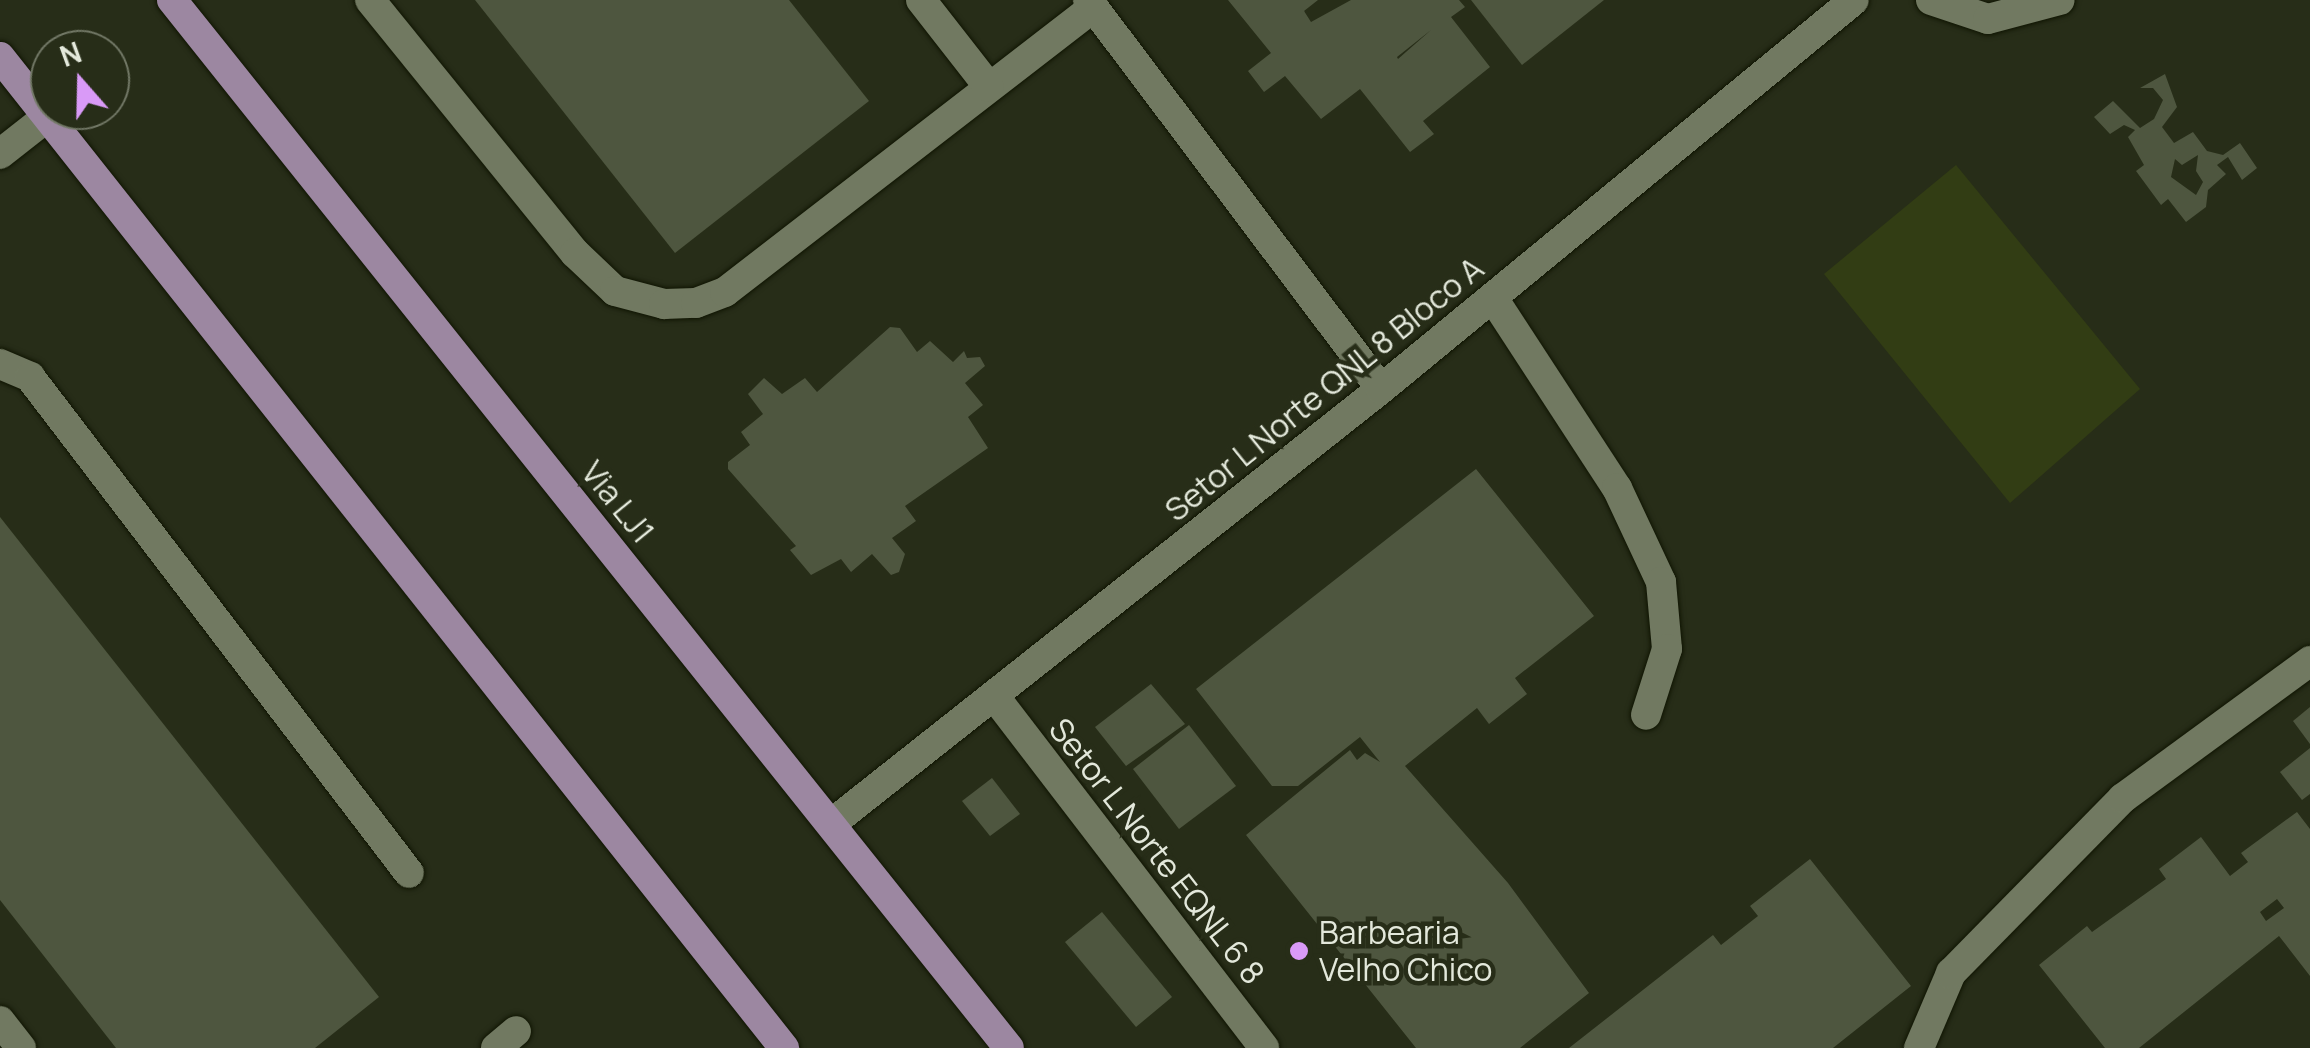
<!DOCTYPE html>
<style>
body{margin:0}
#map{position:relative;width:2310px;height:1048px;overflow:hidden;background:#272d18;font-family:Manrope,sans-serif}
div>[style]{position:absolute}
.green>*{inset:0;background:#323d14}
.building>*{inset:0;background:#4e563f}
.roads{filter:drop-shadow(0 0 2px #101503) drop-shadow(0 0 2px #101503)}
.minor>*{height:30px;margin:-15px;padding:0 15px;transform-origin:15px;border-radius:15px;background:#717961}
.major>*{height:30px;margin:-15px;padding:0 15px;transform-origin:15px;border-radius:15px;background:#9c87a1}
.dots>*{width:28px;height:28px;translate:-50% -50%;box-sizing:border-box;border:5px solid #272d18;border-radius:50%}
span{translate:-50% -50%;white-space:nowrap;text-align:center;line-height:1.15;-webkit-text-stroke:9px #272d18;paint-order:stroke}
.street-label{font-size:32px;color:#e3e8db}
.poi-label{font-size:32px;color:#e3e8db}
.left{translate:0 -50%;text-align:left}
.north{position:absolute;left:30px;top:30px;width:100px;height:100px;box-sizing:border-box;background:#272d18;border:2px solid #727866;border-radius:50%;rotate:340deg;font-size:28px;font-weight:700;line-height:40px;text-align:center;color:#e3e8db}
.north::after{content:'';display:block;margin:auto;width:35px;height:45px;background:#d99af7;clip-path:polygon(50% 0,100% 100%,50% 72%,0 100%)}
</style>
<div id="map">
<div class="green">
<div style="clip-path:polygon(1956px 165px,2140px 389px,2010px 503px,1824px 274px)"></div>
</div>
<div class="building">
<div style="clip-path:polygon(475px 0,789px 0,869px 101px,675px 253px)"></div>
<div style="clip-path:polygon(evenodd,1228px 0,1318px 0,1304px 11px,1311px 22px,1351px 0,1459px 0,1465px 7px,1451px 17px,1490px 67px,1423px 121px,1434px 134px,1410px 152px,1360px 89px,1321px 119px,1285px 76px,1264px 92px,1248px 71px,1271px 53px,1228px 0,1431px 30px,1398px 59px,1397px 57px,1431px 30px)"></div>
<div style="clip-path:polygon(1471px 0,1604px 0,1522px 65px)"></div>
<div style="clip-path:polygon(evenodd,2165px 74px,2177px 107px,2162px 127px,2174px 143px,2193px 132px,2207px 151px,2223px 155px,2240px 143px,2257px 168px,2242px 180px,2228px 157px,2217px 165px,2226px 174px,2208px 190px,2206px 207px,2186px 222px,2168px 199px,2161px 205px,2136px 171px,2144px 165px,2128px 137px,2135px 130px,2124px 125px,2110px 134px,2094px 117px,2113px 101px,2140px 128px,2154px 119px,2163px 100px,2153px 88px,2140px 88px,2165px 74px,2198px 155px,2196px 171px,2203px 182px,2196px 195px,2171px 177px,2175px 159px,2182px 165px,2198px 155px)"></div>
<div style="clip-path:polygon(890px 327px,900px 328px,917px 352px,930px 341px,953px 362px,964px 351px,967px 358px,980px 357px,985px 366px,965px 383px,983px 405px,968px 417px,988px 448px,905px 506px,916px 521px,892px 538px,905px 554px,899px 572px,891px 575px,872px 554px,851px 572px,841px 559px,811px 575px,790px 550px,796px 546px,728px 469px,728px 462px,750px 445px,741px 432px,763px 414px,748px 394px,764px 378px,782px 394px,805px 378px,817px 392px)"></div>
<div style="clip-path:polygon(1476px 469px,1594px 616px,1515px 678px,1527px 694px,1489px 724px,1477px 708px,1405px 766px,1508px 883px,1589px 993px,1520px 1048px,1416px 1048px,1246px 835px,1350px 750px,1357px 760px,1365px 753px,1380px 762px,1360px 737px,1298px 786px,1272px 786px,1196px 689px)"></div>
<div style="clip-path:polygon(0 517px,379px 997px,315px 1048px,116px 1048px,0 900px)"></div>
<div style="clip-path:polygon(1151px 684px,1185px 724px,1126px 766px,1095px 727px)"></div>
<div style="clip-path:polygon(2310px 707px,2310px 744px,2293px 721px)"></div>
<div style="clip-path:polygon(1189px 725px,1236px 786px,1179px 829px,1133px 769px)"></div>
<div style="clip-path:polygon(2310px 748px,2310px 794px,2302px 800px,2280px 772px)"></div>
<div style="clip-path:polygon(992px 778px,1020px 814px,990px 836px,962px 801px)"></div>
<div style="clip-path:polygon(evenodd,2297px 812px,2310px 829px,2310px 976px,2279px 936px,2139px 1048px,2105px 1048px,2039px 965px,2087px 926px,2092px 932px,2166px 879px,2159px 869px,2201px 837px,2230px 876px,2248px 862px,2241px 853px,2297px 812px,2277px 899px,2284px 908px,2266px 921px,2260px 912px,2277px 899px)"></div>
<div style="clip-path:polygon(1810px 859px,1911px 986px,1833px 1048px,1569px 1048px,1713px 935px,1721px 945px,1758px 916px,1750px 906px)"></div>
<div style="clip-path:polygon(1102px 912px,1172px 997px,1136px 1027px,1065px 942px)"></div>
</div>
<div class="roads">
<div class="minor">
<div style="left:370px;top:0;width:326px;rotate:51deg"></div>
<div style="left:575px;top:253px;width:55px;rotate:43.5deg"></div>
<div style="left:615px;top:291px;width:51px;rotate:14.9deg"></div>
<div style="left:664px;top:304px;width:32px;rotate:-2deg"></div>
<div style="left:696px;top:303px;width:31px;rotate:-21deg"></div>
<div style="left:725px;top:292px;width:466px;rotate:-37.7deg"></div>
<div style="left:921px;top:0;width:110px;rotate:52deg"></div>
<div style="left:1088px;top:0;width:487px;rotate:53deg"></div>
<div style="left:1931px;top:0;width:60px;rotate:18.4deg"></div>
<div style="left:1988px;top:19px;width:74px;rotate:-14.8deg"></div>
<div style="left:0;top:154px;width:60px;rotate:-38.2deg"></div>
<div style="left:1493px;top:298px;width:227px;rotate:56.9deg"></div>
<div style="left:1617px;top:488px;width:104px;rotate:64.9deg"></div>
<div style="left:1661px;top:582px;width:67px;rotate:84.9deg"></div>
<div style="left:1667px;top:649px;width:69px;rotate:107.7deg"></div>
<div style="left:0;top:364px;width:33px;rotate:23deg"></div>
<div style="left:30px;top:377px;width:624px;rotate:52.62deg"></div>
<div style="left:995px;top:697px;width:442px;rotate:52.5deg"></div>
<div style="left:831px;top:824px;width:701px;rotate:-38.34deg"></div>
<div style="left:1381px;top:389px;width:612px;rotate:-39.43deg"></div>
<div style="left:0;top:1021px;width:34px;rotate:52deg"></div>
<div style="left:496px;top:1048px;width:26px;rotate:-40deg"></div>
<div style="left:1919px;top:1048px;width:82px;rotate:-66.9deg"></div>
<div style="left:1951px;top:973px;width:245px;rotate:-45.5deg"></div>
<div style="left:2123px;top:798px;width:232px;rotate:-36.2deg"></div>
</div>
<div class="major">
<div style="left:172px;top:0;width:1341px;rotate:51.39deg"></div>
<div style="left:0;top:57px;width:1264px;rotate:51.65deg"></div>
</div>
</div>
<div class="dots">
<div style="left:1299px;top:951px;background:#d99af7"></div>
</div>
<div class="street-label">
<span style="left:1324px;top:389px;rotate:-39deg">Setor L Norte QNL 8 Bloco A</span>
<span style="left:618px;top:502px;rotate:51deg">Via LJ1</span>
<span style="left:1157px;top:851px;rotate:52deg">Setor L Norte EQNL 6 8</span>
</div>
<div class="poi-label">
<span class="left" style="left:1319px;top:951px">Barbearia<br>Velho Chico</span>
</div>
<div class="north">N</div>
</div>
